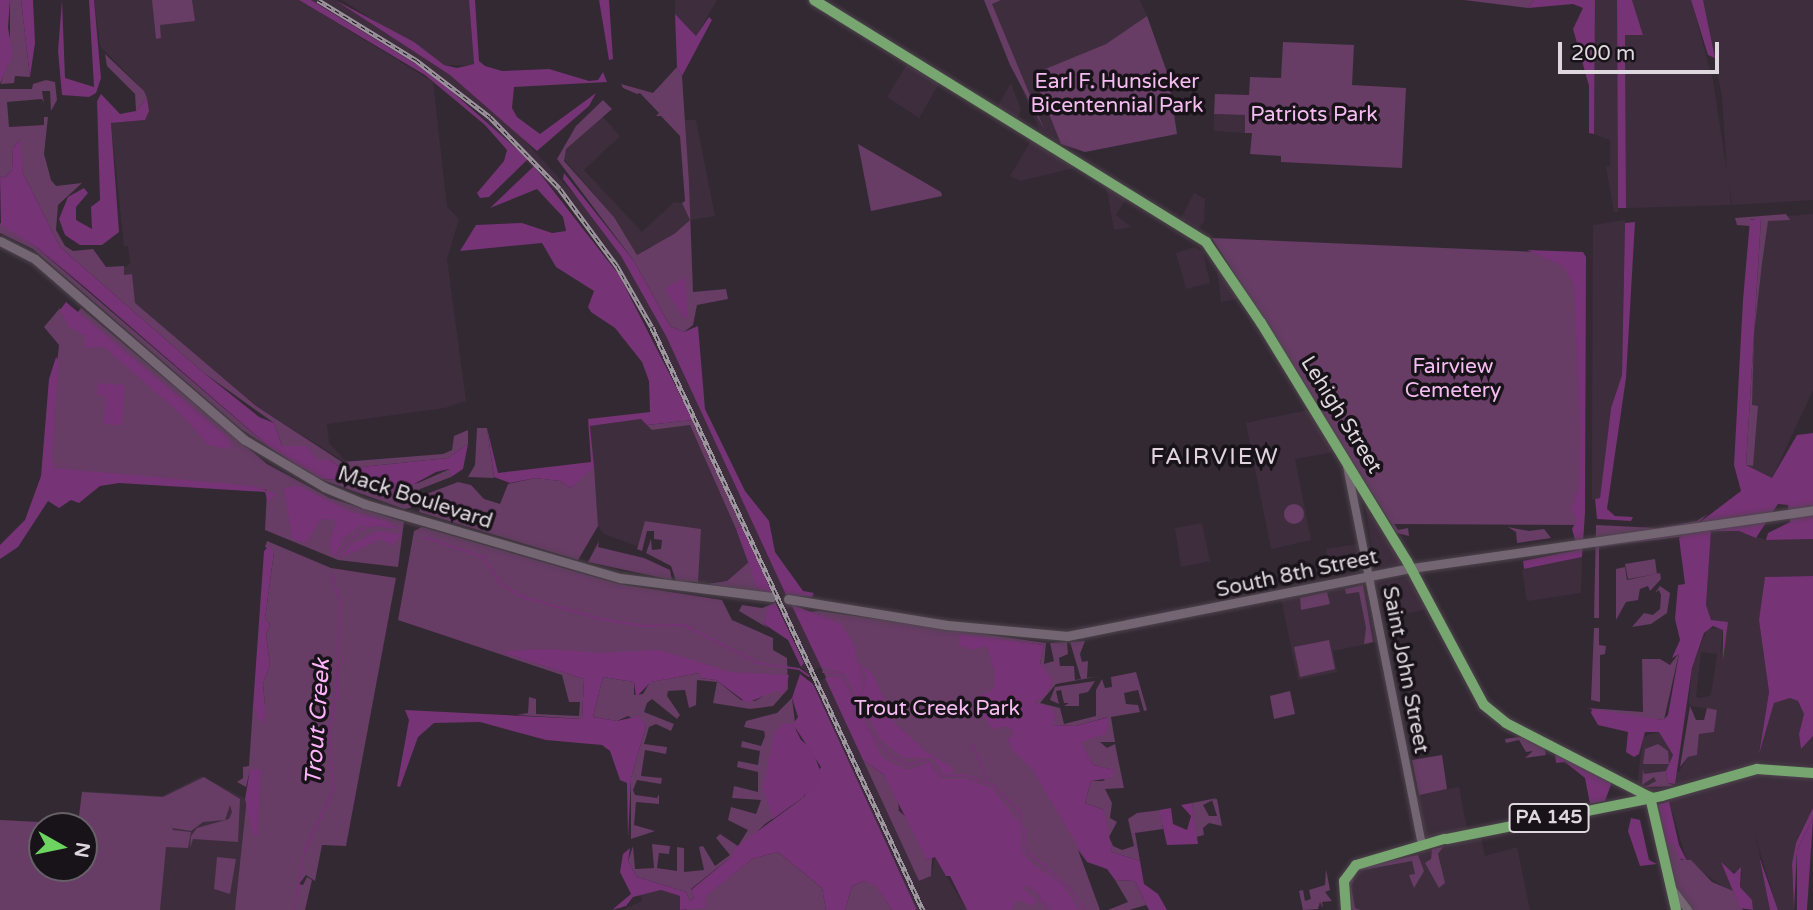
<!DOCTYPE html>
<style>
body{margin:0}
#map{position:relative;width:1813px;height:910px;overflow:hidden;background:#332933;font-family:"Varela Round",sans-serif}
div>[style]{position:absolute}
.built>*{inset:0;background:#3e2e3d}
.green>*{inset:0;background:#673c65}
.round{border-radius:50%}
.forest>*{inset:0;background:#763375}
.water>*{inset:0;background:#753274}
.stream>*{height:2px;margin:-1px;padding:0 1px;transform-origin:1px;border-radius:1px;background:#753274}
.roads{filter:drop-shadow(0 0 2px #4e444d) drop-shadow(0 0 2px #4e444d)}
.tertiary>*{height:8px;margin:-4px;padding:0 4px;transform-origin:4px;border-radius:4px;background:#736672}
.secondary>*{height:9px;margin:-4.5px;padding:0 4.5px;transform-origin:4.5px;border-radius:4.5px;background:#736672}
.primary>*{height:10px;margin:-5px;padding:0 5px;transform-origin:5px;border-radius:5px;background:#77a670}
.rail>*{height:4.5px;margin-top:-2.25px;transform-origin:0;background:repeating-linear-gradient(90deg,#181318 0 5px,#9e969e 0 10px);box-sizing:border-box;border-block:2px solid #9e969e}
span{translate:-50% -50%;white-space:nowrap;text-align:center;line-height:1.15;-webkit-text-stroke:7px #181318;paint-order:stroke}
.shield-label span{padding:2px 5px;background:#181318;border:2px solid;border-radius:5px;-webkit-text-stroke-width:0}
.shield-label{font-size:19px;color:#ded7de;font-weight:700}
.park-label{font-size:21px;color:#f5bcf1}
.street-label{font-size:21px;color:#ded7de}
.neighbourhood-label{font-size:23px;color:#e1d3e0;letter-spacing:2px}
.water-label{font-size:23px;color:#feb3fb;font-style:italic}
.north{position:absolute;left:28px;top:812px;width:70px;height:70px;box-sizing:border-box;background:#181318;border:2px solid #676167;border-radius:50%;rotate:99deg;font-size:19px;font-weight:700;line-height:28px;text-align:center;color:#ded7de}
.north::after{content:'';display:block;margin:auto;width:24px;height:32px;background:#6dd361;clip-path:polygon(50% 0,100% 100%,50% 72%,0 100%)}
.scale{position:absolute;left:1558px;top:42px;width:161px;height:32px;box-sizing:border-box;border:4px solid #ded7de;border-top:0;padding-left:9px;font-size:21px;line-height:24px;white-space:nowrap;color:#ded7de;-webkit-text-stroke:5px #181318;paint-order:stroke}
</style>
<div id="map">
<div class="built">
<div style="clip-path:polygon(94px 0,299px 0,433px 82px,447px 207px,459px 219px,447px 259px,466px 401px,445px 408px,327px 424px,329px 443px,348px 464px,256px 406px,134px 303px,132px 274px,124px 275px,123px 268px,130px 264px,128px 246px,124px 246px,111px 123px,145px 120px,144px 91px,100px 46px)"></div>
<div style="clip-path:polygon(311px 0,335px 0,450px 75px,498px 112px,584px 205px,621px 256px,666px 336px,786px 595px,772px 593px,642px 315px,595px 239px,563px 199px,468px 102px,431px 73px)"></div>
<div style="clip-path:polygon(342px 0,469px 0,474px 65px,444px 65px)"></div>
<div style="clip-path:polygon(675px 0,717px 0,696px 36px,675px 14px)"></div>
<div style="clip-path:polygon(984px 0,1140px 0,1147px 16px,1106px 44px,1033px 74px,1061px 144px,1039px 129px)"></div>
<div style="clip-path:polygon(1595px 0,1617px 0,1618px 212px,1614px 212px,1606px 167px,1610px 166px,1610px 140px,1594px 134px)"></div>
<div style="clip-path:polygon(1632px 0,1691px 0,1713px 81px,1727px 172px,1722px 97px,1703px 0,1813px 0,1813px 200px,1732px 205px,1729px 182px,1731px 205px,1626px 208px,1625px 35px,1643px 34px)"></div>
<div style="clip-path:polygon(907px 64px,940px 82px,919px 118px,887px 97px)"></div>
<div style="clip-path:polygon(1011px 83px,1021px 110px,1017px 118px,997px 107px)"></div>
<div style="clip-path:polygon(1214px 114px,1245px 115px,1245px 133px,1214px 131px)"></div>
<div style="clip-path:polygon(602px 116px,620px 136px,584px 170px,642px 232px,674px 202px,682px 203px,690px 219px,685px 120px,696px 120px,715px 216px,690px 220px,655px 249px,651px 246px,637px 255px,614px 217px,563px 158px,566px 149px)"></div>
<div style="clip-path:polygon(1032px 139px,1073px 164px,1074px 168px,1020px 181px,1010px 176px)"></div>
<div style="clip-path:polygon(1106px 185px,1129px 194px,1116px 215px,1131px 227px,1114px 230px)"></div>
<div style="clip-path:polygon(1194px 193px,1205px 199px,1204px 222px,1198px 228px,1181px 218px)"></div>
<div style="clip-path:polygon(1813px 214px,1813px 390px,1772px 478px,1746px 465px,1761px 218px)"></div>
<div style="clip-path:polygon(1625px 220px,1622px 375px,1611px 408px,1600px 498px,1592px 500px,1593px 225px)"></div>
<div style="clip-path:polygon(1195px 247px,1203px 252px,1210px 283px,1186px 289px,1176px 253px)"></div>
<div style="clip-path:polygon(1217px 265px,1241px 298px,1221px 302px)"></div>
<div style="clip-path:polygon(1308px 410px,1335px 452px,1295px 459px,1311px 540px,1271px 549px,1246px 423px)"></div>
<div style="clip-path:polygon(641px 419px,653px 430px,690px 425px,750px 561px,727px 581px,696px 583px,701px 529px,646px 521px,637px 546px,604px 534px,598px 526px,590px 426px)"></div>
<div style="clip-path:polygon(1365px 505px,1401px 560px,1400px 564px,1375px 567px)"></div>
<div style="clip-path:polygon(1202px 523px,1210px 561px,1181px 567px,1175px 528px)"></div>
<div style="clip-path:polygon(evenodd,1711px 531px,1739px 531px,1766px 540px,1813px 539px,1813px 576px,1766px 577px,1759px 620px,1769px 692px,1759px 751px,1774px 703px,1790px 698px,1798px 701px,1804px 714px,1799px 734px,1801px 749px,1813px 736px,1813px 766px,1764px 762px,1653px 791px,1637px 785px,1643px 737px,1659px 732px,1673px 756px,1671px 767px,1678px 773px,1688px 757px,1697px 755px,1699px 734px,1714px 731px,1717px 710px,1690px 706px,1689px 701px,1692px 668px,1707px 629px,1723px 628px,1720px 658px,1727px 623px,1711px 621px,1706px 605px,1711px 531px,1701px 652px,1717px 654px,1711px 695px,1701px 698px,1696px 697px,1701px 652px)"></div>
<div style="clip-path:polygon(1357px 544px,1361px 562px,1330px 568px,1326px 549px)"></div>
<div style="clip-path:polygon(1582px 557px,1581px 593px,1527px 601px,1522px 570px)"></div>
<div style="clip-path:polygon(1410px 577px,1428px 609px,1386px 618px,1379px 583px)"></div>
<div style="clip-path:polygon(1363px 583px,1377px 642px,1333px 651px,1337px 672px,1298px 680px,1281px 599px)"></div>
<div style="clip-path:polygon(775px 602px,791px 604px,821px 667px,808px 673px,801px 668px,804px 663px)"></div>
<div style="clip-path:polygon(825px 678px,919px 881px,931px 876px,935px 857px,967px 910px,917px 910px,813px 684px)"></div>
<div style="clip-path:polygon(1782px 772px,1813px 779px,1813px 808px,1792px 864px,1794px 910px,1778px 910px,1754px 833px,1770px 910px,1753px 910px,1752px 900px,1740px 887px,1742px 872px,1729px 871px,1736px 896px,1687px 861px,1668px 798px,1745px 776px)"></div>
<div style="clip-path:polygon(evenodd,201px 776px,252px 802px,248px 910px,0 910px,0 820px,78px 824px,82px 791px,162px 796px,201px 776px,42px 826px,84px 826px,84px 868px,42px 868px,42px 826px)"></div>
<div style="clip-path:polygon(1459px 787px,1469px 839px,1481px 837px,1485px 856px,1517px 847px,1530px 910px,1349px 910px,1346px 885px,1361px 864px,1429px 850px,1416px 795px)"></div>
<div style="clip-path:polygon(661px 890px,680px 896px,680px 910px,623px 910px,642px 901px,641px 895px)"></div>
</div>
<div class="green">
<div style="clip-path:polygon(10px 0,21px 0,30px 77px,15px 76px,14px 83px,1px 84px,10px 50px)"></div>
<div style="clip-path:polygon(152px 0,192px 0,195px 21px,160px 25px,161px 38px,156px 39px)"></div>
<div style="clip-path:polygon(984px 0,1001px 0,992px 4px,1044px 129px,1010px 65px)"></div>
<div style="clip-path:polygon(1464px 0,1533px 0,1528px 8px)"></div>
<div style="clip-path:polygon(1147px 16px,1168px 75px,1177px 134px,1085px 152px,1061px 144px,1033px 74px,1106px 44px)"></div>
<div style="clip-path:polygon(1283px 42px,1354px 45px,1352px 85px,1406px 88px,1402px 168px,1281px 162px,1281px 156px,1250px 154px,1252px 133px,1245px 133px,1245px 115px,1214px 114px,1215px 94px,1249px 95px,1250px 77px,1281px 78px)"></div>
<div style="clip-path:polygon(105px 54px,144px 91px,147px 98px,136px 111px,135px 94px,107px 66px)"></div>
<div style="clip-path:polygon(677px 67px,682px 76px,689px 183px,693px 292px,726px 289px,728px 299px,697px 305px,693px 325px,684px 332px,670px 326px,634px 261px,557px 159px,576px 126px,603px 100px,612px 109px,566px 149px,564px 161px,614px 217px,637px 255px,674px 234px,690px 220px,682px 203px,685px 201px,680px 136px,661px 116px,656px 116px,659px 113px,640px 93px,637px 94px,623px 88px,621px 84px,653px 93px)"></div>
<div style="clip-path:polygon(46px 80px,55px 82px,57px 100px,51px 111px,50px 91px,42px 91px,44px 103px,42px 99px,7px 102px,9px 127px,44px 125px,44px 117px,48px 117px,44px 154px,51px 180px,56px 186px,82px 183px,58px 205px,56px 230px,65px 246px,73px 251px,93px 249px,106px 267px,124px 266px,124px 275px,132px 274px,135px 303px,256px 406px,342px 462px,443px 454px,452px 450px,454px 436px,468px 430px,468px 444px,448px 458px,342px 469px,330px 460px,318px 460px,282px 446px,274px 423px,204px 373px,60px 247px,23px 173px,19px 141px,13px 148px,12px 170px,5px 178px,0 176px,0 89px,32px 89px,33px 84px)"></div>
<div style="clip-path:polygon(858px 144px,941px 192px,942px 196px,871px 211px)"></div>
<div style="clip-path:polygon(1786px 214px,1790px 220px,1768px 221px,1762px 263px,1754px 334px,1752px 405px,1758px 406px,1753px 466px,1746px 465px,1761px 219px,1751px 219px,1750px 226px,1737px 225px,1735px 218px)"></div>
<div style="clip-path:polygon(0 223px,35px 246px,268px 446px,301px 463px,303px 469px,241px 429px,33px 249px,0 233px)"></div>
<div style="clip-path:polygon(1212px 238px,1584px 254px,1581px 525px,1394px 524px,1398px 530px,1408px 528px,1409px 536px,1397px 533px)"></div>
<div style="clip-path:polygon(60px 308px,68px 325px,81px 308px,267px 464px,330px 498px,404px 522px,398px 567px,338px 560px,265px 530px,267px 490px,46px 470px,59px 345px,44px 327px)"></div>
<div style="clip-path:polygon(693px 420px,742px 526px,736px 529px,690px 425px,652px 430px,647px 425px)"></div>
<div style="clip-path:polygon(477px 428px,487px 428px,494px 478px,468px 477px,475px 465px)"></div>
<div style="clip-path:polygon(589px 467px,594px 467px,598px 526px,578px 560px,419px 512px,424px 495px,458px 482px,471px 485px,484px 499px,500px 504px,508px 484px,535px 478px,560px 481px,571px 488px)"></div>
<div style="clip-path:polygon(450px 469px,451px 477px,420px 489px,410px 508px,404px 509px,320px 479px,376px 482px,388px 489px,418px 483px)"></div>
<div class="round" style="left:1284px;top:504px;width:20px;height:20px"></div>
<div style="clip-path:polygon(1707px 514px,1686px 536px,1599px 547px,1599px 618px,1594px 618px,1596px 525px,1657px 528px,1697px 521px)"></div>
<div style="clip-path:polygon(645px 521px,701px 529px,698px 582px,676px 581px,671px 566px,646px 553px,651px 539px,652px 550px,661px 549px,662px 540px,654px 539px,654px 531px,647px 531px,642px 551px,637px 549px)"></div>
<div style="clip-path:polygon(422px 527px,619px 584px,722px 600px,732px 620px,773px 638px,773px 650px,787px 658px,788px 689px,773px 706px,750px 709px,713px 703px,717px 682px,697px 680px,696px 705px,689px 708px,685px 690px,668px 691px,667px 696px,680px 715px,677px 719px,652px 699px,647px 703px,644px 712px,674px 724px,671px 731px,656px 724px,649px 727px,644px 744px,667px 747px,666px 754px,645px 750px,641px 776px,662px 778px,661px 784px,637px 780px,633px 790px,635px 795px,657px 798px,659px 794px,659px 804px,636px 802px,634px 825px,655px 831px,631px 839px,631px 778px,646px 726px,628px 716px,617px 721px,593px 717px,603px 677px,634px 682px,634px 695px,643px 694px,650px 682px,700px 673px,701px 678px,716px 680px,741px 700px,755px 701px,787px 682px,503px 652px,584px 679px,582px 719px,517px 715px,528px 713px,529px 697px,536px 699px,536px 714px,579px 716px,580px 702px,569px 702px,562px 675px,398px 620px,414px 531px)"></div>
<div style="clip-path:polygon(1508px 527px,1529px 531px,1544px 529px,1551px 538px,1517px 543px,1516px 532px)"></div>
<div style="clip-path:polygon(267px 541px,331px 568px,396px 578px,346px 846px,322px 845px,315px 881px,306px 875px,299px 884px,303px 885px,307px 877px,312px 880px,305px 910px,235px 910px,250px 770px,246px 787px,237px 782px,243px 778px,243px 767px,249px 766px,253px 706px,265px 706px,263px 684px,270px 665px,266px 635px,270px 624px,265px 619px,274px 552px,265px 547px)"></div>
<div style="clip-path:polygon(599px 541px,598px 547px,644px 558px,670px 570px,672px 580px,588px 562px)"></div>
<div style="clip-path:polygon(1655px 559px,1657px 574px,1628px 579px,1625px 564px)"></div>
<div style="clip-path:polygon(750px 561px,759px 592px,707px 584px,727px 581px)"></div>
<div style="clip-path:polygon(1625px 567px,1627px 580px,1660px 573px,1661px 579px,1650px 591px,1648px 586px,1640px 589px,1638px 600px,1626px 602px,1616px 620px,1616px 569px)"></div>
<div style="clip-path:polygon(1363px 585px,1373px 642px,1364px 644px,1366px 628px,1359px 592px,1346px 594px,1345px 589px)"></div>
<div style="clip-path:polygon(1660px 586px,1670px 593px,1667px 613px,1651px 624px,1632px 627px,1644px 613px,1653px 615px,1660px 609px,1661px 595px,1659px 590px,1655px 593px)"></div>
<div style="clip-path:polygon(1327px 592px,1330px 604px,1301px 610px,1300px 598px)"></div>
<div style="clip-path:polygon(772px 604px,764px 624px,768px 628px,739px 611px,742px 605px,762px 608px)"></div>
<div style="clip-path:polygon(820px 611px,1046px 643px,1044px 664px,1054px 661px,1050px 643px,1067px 642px,1068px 654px,1059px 658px,1060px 666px,1074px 666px,1075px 680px,1081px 679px,1070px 642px,1085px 641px,1080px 654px,1082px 662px,1088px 661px,1087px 678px,1101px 676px,1056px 684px,1040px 703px,1060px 708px,1064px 724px,1096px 716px,1096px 690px,1102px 679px,1105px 688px,1112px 687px,1111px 677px,1136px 672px,1147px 710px,1144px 711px,1138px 690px,1124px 693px,1126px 704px,1138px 705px,1140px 712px,1111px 717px,1115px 742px,1100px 742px,1107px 748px,1115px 744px,1124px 788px,1105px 789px,1112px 803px,1110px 818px,1117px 822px,1109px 837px,1113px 846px,1122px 850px,1134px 846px,1128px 819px,1137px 813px,1161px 810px,1163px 829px,1135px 833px,1140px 861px,1112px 852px,1104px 826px,1104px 810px,1085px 803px,1091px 781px,1103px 781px,1114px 770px,1093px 765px,1080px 742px,1108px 717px,1075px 726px,1052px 725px,1035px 701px,1046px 673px,1040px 663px,1044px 645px,1017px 642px,1072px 835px,1087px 862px,1078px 850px,1100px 910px,974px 910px,900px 782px,865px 758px,821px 667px,820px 616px,805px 612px)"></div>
<div style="clip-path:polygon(1594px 628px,1599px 628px,1599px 645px,1606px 646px,1605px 654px,1600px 655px,1600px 702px,1591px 700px)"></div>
<div style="clip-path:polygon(1329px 640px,1335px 669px,1300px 677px,1294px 647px)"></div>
<div style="clip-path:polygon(1679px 653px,1664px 720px,1621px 716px,1600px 712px,1588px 708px,1643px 712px,1642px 659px,1660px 659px,1670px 665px)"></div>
<div style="clip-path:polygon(1095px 681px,1088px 692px,1079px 694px,1079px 706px,1064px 706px,1069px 703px,1064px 703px,1061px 690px,1056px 691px,1059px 704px,1050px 700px,1055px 687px)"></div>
<div style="clip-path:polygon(1290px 691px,1295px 714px,1274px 719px,1270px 696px)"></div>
<div style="clip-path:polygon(792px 698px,804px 797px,765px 824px,731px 857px,691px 889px,694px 898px,690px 901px,686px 892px,637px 877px,628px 861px,633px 846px,635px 869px,654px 868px,652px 844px,670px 846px,669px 854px,659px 853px,657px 868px,677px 871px,677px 847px,684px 848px,684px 872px,704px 870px,699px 847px,703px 846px,715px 866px,730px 855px,716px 838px,720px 834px,738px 846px,748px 830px,728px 820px,731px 807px,756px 814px,761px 800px,732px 798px,734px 786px,758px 792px,758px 772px,737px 767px,738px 761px,758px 765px,760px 751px,741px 747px,742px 741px,761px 746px,765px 736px,764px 731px,744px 727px,746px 721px,777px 713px)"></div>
<div style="clip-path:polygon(1690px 706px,1696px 720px,1704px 720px,1707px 708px,1717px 710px,1714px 732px,1699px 734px,1697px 755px,1688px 757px,1680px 767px)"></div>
<div style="clip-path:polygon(1525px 736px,1544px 746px,1546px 755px,1525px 758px,1533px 751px,1526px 752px,1519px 740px,1506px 743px,1505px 739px)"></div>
<div style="clip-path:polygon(1658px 744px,1668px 751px,1669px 764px,1643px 764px,1645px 749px)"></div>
<div style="clip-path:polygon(1442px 755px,1447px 789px,1419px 795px,1412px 760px)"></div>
<div style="clip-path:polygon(863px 760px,884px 775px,898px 799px,899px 811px,912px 822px,927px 860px,932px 858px,931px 876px,919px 881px)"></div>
<div style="clip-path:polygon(1643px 769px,1644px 774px,1666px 771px,1668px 783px,1674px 786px,1645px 787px,1656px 781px,1654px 777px,1642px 785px)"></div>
<div style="clip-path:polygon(evenodd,204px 777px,240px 799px,238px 842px,193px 839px,190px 848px,191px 836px,197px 828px,229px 819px,232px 812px,230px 805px,225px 820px,203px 822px,191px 831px,172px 828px,170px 822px,173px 830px,191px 832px,188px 848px,166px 847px,160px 910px,0 910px,0 820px,78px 824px,82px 792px,163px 797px,204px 777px,84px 826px,84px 868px,42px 868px,42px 826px,84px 826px)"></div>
<div style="clip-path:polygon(1217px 798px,1203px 805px,1209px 816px,1217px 816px,1212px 800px,1217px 799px,1222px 826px,1209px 823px,1203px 828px,1204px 835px,1196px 837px,1192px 803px)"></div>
<div style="clip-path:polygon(1666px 844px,1675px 844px,1681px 860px,1691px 860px,1712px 882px,1733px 891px,1743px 910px,1691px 910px,1676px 889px)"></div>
<div style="clip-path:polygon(1443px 847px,1438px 854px,1445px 883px,1439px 888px,1425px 863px,1431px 859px,1432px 849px)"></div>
<div style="clip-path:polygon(778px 852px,822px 888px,826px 910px,686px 910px,752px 859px)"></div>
<div style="clip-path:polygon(1418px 855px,1424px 871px,1414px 888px,1409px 875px,1415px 874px,1412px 861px,1357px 871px,1351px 886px,1355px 908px,1360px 910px,1351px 910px,1348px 882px,1352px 874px,1362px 866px)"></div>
<div style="clip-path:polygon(217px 857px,236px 859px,230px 894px,214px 889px)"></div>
<div style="clip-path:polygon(1326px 869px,1330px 890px,1325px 892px,1332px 901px,1322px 902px,1323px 908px,1320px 902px,1318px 909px,1303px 910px,1299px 891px,1303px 890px,1305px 901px,1311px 899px,1309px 890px,1325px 885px)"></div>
<div style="clip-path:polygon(1115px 880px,1135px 881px,1149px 910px,1146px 905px,1129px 910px,1108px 910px,1128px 902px)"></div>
<div style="clip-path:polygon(864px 881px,875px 884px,892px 910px,845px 910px,852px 886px)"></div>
</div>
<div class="forest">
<div style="clip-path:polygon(0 0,10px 0,8px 28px,13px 54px,0 84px)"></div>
<div style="clip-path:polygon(21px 0,33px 0,35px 43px,30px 77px)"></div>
<div style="clip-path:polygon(62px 0,65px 78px,94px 87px,89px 0,94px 0,101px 78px,96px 93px,89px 97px,62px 95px,58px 51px)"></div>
<div style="clip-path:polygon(299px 0,311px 0,431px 73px,528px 159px,489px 197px,480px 198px,477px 193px,504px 161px,507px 150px,485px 125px,425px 75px)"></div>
<div style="clip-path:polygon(335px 0,414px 42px,444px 65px,457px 68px,474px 64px,469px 0,475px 0,479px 61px,485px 66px,502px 71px,549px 69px,589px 81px,598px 80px,603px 72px,607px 82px,514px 87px,512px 108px,517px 117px,540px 134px,596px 93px,589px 106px,537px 151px,450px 75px)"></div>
<div style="clip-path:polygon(599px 0,609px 0,613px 59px,609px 60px)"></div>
<div style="clip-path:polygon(1533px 0,1595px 0,1594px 134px,1589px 133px,1589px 86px,1573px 29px,1583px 8px,1573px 4px,1528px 8px)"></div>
<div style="clip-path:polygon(1617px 0,1632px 0,1643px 35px,1625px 35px,1626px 208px,1618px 208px)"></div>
<div style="clip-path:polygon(1691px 0,1703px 0,1715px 58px,1708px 55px)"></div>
<div style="clip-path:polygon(675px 14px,696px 36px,709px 17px,712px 20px,682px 76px,677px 67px)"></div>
<div style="clip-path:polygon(101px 94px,120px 114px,136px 111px,147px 98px,149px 111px,145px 120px,111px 123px,119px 232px,102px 245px,80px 245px,65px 235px,59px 219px,68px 197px,84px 188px,88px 193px,76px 207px,76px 220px,92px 229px,91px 207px,100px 200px,97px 101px)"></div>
<div style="clip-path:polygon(20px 140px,23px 173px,60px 247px,204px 373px,259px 417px,274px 423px,282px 446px,306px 446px,318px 460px,330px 460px,342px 469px,448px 458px,468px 444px,463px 469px,451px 477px,449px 469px,436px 472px,403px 490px,388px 489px,376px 482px,320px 479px,268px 446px,87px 289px,35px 246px,1px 225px,0 176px,5px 178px,12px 170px,13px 148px)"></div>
<div style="clip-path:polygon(534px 166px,619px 275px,693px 420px,647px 425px,641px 419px,590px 426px,594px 467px,571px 488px,560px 481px,535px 478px,510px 483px,494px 477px,487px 428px,498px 473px,591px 462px,588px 419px,650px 412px,649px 381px,642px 362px,615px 328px,591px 312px,588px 307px,594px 291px,556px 267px,542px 243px,460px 251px,476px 225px,522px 223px,552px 233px,566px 231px,563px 217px,537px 189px,490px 208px)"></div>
<div style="clip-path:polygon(564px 173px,634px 261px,670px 326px,684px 332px,698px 326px,705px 409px,745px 491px,769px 521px,775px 552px,803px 591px,814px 593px,812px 597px,786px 595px,666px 336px,621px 256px,563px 179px)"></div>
<div style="clip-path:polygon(1761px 218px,1746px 465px,1772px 478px,1797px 435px,1813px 433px,1813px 539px,1766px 540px,1768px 533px,1790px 522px,1788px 505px,1778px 504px,1756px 538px,1739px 531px,1711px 531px,1706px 605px,1711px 620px,1728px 622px,1723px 660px,1723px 630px,1713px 626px,1704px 633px,1692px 668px,1675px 784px,1668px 783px,1666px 771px,1673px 755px,1659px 732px,1645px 732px,1639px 754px,1634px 757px,1626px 752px,1628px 732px,1598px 725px,1591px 713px,1592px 709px,1663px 720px,1668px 715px,1679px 654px,1672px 658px,1680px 640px,1675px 619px,1678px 585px,1685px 584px,1679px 538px,1741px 491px,1734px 465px,1743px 300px,1750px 220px)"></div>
<div style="clip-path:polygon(1635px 222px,1626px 378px,1607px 509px,1615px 516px,1633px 517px,1631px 521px,1597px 519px,1595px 499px,1600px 498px,1611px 408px,1622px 375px,1625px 223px)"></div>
<div style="clip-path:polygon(1527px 250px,1583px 252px,1586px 257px,1585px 513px,1582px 557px,1524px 569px,1523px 561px,1578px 550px,1572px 529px,1577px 520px,1571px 509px,1579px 486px,1580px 430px,1574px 285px,1563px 266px)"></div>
<div style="clip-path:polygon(66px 302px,226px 436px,231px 444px,228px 449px,208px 445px,184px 417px,104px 347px,85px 348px,85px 336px,68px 326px,60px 310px)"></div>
<div style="clip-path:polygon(56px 357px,59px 361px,52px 458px,55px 468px,254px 486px,276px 494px,268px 502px,265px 492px,119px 483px,100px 486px,79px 503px,71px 500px,59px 508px,48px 501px,18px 547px,0 559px,0 545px,25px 520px,41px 476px,49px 379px)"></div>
<div style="clip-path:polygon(299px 486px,351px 512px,385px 521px,397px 528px,361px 525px,343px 539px,334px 558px,329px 545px,336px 520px,321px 519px,306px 543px,292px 539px,284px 488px)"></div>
<div style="clip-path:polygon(742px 526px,759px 562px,772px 593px,759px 592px,736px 529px)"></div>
<div style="clip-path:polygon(378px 531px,402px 534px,392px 546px,381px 539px,339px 559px,353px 543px)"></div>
<div style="clip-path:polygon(269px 546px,274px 552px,265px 619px,270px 624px,266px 635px,270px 665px,263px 684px,266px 717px,260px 724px,253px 706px,264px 551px)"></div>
<div style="clip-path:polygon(1813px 576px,1813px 736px,1801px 749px,1799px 734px,1804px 714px,1798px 701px,1790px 698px,1774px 703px,1759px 754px,1769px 692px,1759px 620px,1765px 577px)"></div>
<div style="clip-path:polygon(775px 602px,804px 663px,801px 667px,788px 640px,764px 624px,767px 608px)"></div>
<div style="clip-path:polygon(791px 604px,841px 624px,855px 647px,857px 662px,873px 674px,894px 722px,925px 751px,953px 768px,952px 774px,943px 774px,933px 758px,903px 758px,880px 739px,860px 703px,867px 678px,863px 667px,859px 666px,863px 686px,857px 699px,845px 674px,821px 667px)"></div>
<div style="clip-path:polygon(959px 634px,1044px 645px,1040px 663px,1053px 680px,1046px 695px,1035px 702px,1052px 708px,1056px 716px,1052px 725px,1075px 726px,1109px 717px,1106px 734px,1081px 742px,1093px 765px,1115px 770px,1112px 778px,1091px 781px,1085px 803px,1104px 810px,1112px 852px,1140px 861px,1144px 884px,1158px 894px,1167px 910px,1149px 910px,1135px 881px,1115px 880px,1107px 869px,1087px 862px,1031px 767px,1013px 751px,1008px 740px,1014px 732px,1007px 726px,993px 729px,974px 707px,974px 700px,994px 688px,994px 671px,987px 646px,971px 650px,959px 645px)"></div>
<div style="clip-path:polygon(546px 649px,598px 653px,660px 650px,730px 672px,789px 675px,784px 694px,776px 691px,747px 703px,716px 680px,701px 678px,699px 673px,651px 682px,636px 697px,634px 682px,603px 677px,593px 717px,617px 721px,639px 716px,646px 726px,631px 778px,628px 838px,627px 783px,620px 780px,610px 751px,602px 745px,546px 740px,480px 722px,434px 723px,418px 737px,400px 787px,397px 786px,409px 720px,405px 710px,582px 719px,584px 679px,501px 652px)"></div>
<div style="clip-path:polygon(800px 674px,813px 684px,917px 910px,892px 910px,875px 885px,864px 881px,852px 886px,845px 910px,826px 910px,822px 888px,778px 852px,752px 859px,706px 896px,705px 908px,680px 910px,680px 896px,661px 890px,633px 897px,626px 906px,612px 910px,631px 894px,620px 872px,623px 854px,630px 848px,628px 861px,637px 877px,686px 892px,690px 901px,694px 898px,691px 890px,731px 857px,735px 848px,804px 797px,821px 767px,793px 724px,798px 717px,792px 698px)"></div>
<div style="clip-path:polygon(833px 675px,842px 679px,883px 758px,908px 770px,928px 763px,941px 779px,967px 779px,993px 789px,1021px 825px,1022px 850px,1030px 862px,1062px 884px,1079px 910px,1052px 910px,1029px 884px,1023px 888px,1036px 899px,1034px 906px,1017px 900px,1011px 910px,967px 910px,950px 876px,946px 876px,935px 857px,927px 860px,884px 775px,863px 760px,825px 678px)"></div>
<div style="clip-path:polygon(1555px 753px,1612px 782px,1605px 801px,1590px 804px,1585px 778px,1565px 762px,1556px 763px)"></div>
<div style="clip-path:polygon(261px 769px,259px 804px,257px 837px,253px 835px,245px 799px,250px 770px)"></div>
<div style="clip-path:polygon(1669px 801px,1679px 845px,1687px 861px,1679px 858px,1674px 844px,1666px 844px,1657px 805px)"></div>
<div style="clip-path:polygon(1192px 803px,1198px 844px,1167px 845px,1159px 810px,1171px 808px,1173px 824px,1187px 830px,1191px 816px,1181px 805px)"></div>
<div style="clip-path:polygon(1813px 808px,1813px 818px,1797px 850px,1794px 910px,1792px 864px,1796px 843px)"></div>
<div style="clip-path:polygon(1631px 818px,1640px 820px,1649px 860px,1657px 864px,1640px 866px,1628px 831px)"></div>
<div style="clip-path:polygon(1754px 831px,1760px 859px,1778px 910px,1770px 910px)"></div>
<div style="clip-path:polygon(1721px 862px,1734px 874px,1741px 867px,1740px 887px,1752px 900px,1753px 910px,1740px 908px)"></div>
</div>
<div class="water">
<div style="clip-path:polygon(685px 277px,688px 316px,684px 319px,665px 289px)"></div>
<div style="clip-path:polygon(98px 383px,125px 385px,122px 425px,104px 424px,106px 396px,97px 395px)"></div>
<div style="clip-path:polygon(783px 723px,793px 724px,801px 740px,812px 749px,821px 773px,814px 788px,773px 819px,763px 789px,774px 734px)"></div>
<div style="clip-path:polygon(1813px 818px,1807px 910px,1797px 910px,1797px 850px)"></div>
</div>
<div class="stream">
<div style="left:424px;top:537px;width:62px;rotate:18.7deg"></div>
<div style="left:483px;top:557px;width:30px;rotate:57deg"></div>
<div style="left:499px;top:582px;width:25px;rotate:34deg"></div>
<div style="left:520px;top:596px;width:83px;rotate:16deg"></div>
<div style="left:600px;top:619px;width:44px;rotate:9.2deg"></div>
<div style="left:643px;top:626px;width:41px;rotate:-1.4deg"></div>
<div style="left:684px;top:625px;width:83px;rotate:27.2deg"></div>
<div style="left:758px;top:663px;width:41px;rotate:8.3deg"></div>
<div style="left:799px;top:669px;width:12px;rotate:35deg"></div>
<div style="left:337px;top:555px;width:34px;rotate:-47deg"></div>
<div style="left:360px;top:530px;width:15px;rotate:-20deg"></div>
<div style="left:374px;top:525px;width:23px;rotate:7deg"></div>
<div style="left:823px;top:672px;width:18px;rotate:3deg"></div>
<div style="left:841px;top:673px;width:62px;rotate:64.3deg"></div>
<div style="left:868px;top:729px;width:33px;rotate:51deg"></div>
<div style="left:889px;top:755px;width:21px;rotate:29deg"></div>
<div style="left:907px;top:765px;width:20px;rotate:-15deg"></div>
<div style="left:926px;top:760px;width:22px;rotate:47deg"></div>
<div style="left:941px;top:776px;width:23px;rotate:-2deg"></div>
<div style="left:964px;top:775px;width:31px;rotate:19deg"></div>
<div style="left:993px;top:785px;width:37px;rotate:44deg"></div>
<div style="left:1020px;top:811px;width:42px;rotate:79deg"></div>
<div style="left:1028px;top:852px;width:53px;rotate:41.2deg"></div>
<div style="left:1068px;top:887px;width:29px;rotate:54deg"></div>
<div style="left:857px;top:704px;width:21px;rotate:-65deg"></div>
<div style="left:866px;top:685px;width:20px;rotate:-108deg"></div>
<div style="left:972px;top:745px;width:37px;rotate:66deg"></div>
<div style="left:1026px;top:886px;width:14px;rotate:30deg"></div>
<div style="left:1038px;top:893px;width:19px;rotate:62deg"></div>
<div style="left:294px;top:910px;width:62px;rotate:-79.8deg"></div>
<div style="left:305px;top:849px;width:64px;rotate:-64.2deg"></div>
<div style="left:333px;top:791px;width:59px;rotate:-93.9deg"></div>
<div style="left:329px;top:732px;width:41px;rotate:-78.7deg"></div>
<div style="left:337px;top:692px;width:89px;rotate:-88.1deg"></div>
<div style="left:340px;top:603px;width:30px;rotate:-107deg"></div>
</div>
<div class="roads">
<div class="tertiary">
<div style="left:1347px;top:466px;width:385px;rotate:78.8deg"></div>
<div style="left:1673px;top:890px;width:25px;rotate:53deg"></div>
</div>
<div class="secondary">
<div style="left:0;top:241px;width:39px;rotate:27deg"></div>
<div style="left:35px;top:259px;width:277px;rotate:40.8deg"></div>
<div style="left:245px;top:440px;width:92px;rotate:30.7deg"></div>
<div style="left:324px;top:487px;width:44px;rotate:22.5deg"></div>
<div style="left:365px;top:504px;width:266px;rotate:16.2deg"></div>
<div style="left:620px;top:578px;width:153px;rotate:7.1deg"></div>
<div style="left:788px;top:599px;width:161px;rotate:9.3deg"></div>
<div style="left:947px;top:625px;width:121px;rotate:5.2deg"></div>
<div style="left:1067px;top:636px;width:352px;rotate:-11.2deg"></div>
<div style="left:1412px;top:568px;width:405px;rotate:-8.2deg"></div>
</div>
<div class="primary">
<div style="left:814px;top:0;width:461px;rotate:31.7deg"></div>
<div style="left:1206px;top:242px;width:98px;rotate:55.8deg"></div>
<div style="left:1261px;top:323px;width:279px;rotate:58.5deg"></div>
<div style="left:1407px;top:561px;width:163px;rotate:61.9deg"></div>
<div style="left:1484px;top:705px;width:28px;rotate:39deg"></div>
<div style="left:1506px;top:723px;width:162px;rotate:27.2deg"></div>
<div style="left:1650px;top:797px;width:116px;rotate:77deg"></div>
<div style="left:1447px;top:839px;width:219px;rotate:-11.3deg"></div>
<div style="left:1662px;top:796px;width:99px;rotate:-15.9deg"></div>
<div style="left:1757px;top:769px;width:56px;rotate:4.1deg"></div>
<div style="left:1346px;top:910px;width:29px;rotate:-94deg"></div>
<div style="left:1344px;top:881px;width:20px;rotate:-53deg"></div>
<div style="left:1356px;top:865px;width:92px;rotate:-16.5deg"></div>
</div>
</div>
<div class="rail">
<div style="left:318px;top:0;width:115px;rotate:31.5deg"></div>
<div style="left:416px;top:60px;width:93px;rotate:37.6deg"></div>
<div style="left:490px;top:117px;width:100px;rotate:45.8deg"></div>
<div style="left:560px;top:189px;width:96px;rotate:53.5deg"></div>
<div style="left:617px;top:266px;width:70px;rotate:60.2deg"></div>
<div style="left:652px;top:327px;width:643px;rotate:65.07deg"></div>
</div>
<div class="shield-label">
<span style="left:1549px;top:818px">PA 145</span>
</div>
<div class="park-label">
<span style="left:1117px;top:94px">Earl F. Hunsicker<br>Bicentennial Park</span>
<span style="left:1314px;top:115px">Patriots Park</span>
<span style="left:1453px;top:379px">Fairview<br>Cemetery</span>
<span style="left:937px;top:709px">Trout Creek Park</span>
</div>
<div class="street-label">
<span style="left:1341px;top:415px;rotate:58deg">Lehigh Street</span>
<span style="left:415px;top:498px;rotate:18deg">Mack Boulevard</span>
<span style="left:1297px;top:574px;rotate:-12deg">South 8th Street</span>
<span style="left:1405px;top:670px;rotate:79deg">Saint John Street</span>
</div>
<div class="neighbourhood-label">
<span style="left:1215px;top:457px">FAIRVIEW</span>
</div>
<div class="water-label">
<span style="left:318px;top:722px;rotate:-86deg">Trout Creek</span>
</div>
<div class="north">N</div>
<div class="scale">200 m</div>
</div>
